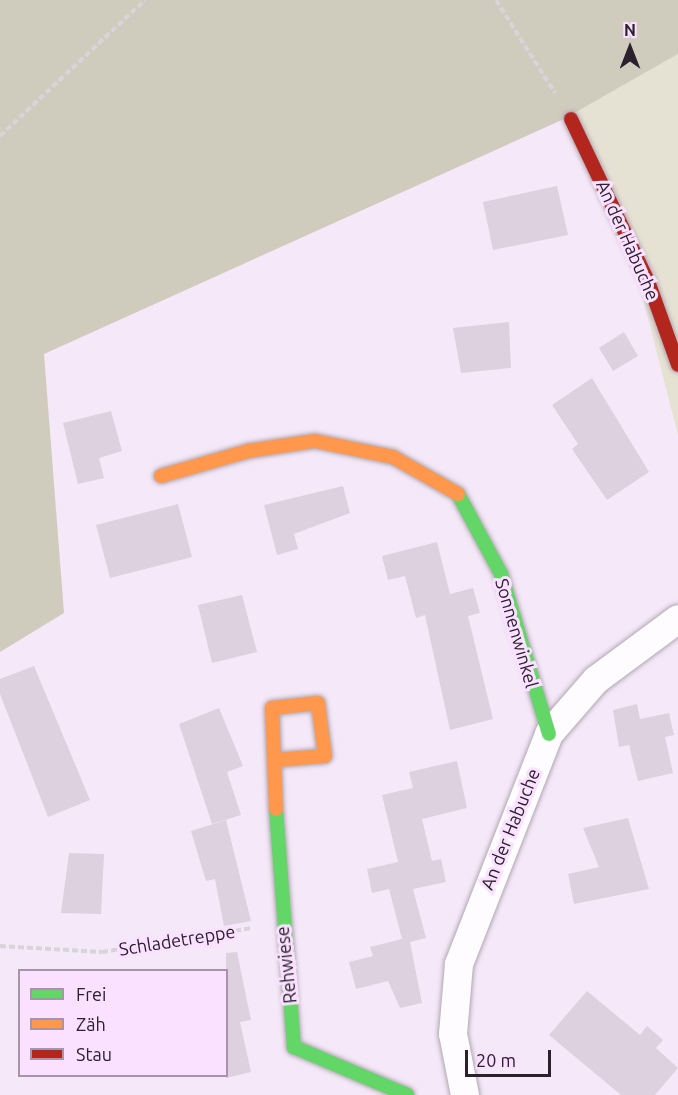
<!DOCTYPE html>
<meta charset="utf-8">
<style>
body{margin:0}
#map{position:relative;width:678px;height:1095px;overflow:hidden;background:#f5e8f8;font-family:Ubuntu,sans-serif}
div>[style]{position:absolute}
.green>*{inset:0;background:#e6e2d3}
.forest>*{inset:0;background:#d0ccbd}
.building>*{inset:0;background:#ddd1df}
.path>*{height:4px;margin-top:-2px;transform-origin:0;background:repeating-linear-gradient(90deg,#d8d4d9 0 6px,transparent 0 9px)}
.roads{filter:drop-shadow(0 0 2px #b1a7b3) drop-shadow(0 0 2px #b1a7b3)}
.street>*{height:28px;margin:-14px;padding:0 14px;transform-origin:14px;border-radius:14px;background:#fefcfe}
.fast>*{height:14px;margin:-7px;padding:0 7px;transform-origin:7px;border-radius:7px;background:#63d668}
.slow>*{height:14px;margin:-7px;padding:0 7px;transform-origin:7px;border-radius:7px;background:#ff974d}
.jam>*{height:14px;margin:-7px;padding:0 7px;transform-origin:7px;border-radius:7px;background:#b3261e}
span{translate:-50% -50%;white-space:nowrap;text-align:center;line-height:1.15;-webkit-text-stroke:6px #fae1ff;paint-order:stroke}
.street-label{font-size:18px;color:#2a212c}
.legend{position:absolute;left:18px;top:969px;width:210px;height:108px;box-sizing:border-box;background:#fae1ff;border:2px solid #a794ab;margin:0;padding:8px 10px;list-style:none;font-size:18px;color:#2a212c}
.legend li{display:flex;align-items:center;gap:12px;height:30px}
.legend b{width:30px;border:2px solid #a794ab}
.north{position:absolute;left:600px;top:18px;width:60px;height:60px;-webkit-text-stroke:4px #fae1ff;paint-order:stroke;rotate:0deg;font-size:16px;font-weight:700;line-height:24px;text-align:center;color:#2a212c}
.north::after{content:'';display:block;margin:auto;width:21px;height:27px;background:#2a212c;clip-path:polygon(50% 0,100% 100%,50% 72%,0 100%)}
.scale{position:absolute;left:465px;top:1050px;width:86px;height:27px;box-sizing:border-box;border:3px solid #2a212c;border-top:0;padding-left:8px;font-size:18px;line-height:21px;white-space:nowrap;color:#2a212c;-webkit-text-stroke:4px #fae1ff;paint-order:stroke}
</style>
<div id="map">
<div class="green">
<div style="clip-path:polygon(678px 54px,678px 435px,641px 291px,564px 119px)"></div>
</div>
<div class="forest">
<div style="clip-path:polygon(0 0,678px 0,678px 54px,564px 119px,44px 354px,64px 613px,0 652px)"></div>
</div>
<div class="building">
<div style="clip-path:polygon(557px 186px,568px 235px,493px 250px,483px 202px)"></div>
<div style="clip-path:polygon(509px 322px,511px 368px,461px 373px,453px 328px)"></div>
<div style="clip-path:polygon(624px 332px,638px 356px,613px 371px,599px 348px)"></div>
<div style="clip-path:polygon(592px 378px,649px 472px,607px 500px,572px 449px,578px 444px,552px 405px)"></div>
<div style="clip-path:polygon(111px 411px,122px 451px,99px 458px,104px 478px,78px 484px,63px 423px)"></div>
<div style="clip-path:polygon(343px 486px,350px 513px,294px 534px,298px 549px,277px 555px,264px 505px)"></div>
<div style="clip-path:polygon(178px 504px,192px 557px,110px 578px,96px 525px)"></div>
<div style="clip-path:polygon(437px 542px,450px 594px,473px 588px,480px 613px,468px 616px,493px 719px,450px 730px,425px 615px,416px 618px,405px 576px,388px 580px,382px 556px)"></div>
<div style="clip-path:polygon(242px 595px,257px 652px,212px 663px,198px 605px)"></div>
<div style="clip-path:polygon(34px 666px,90px 800px,48px 817px,0 694px,0 679px)"></div>
<div style="clip-path:polygon(637px 704px,640px 719px,669px 713px,674px 735px,665px 737px,673px 773px,638px 781px,629px 745px,619px 747px,613px 710px)"></div>
<div style="clip-path:polygon(219px 708px,243px 766px,227px 772px,241px 815px,212px 824px,179px 724px)"></div>
<div style="clip-path:polygon(457px 761px,467px 808px,422px 819px,432px 861px,441px 859px,446px 882px,413px 889px,426px 938px,410px 942px,422px 1003px,400px 1008px,388px 981px,356px 989px,349px 962px,373px 956px,370px 947px,402px 939px,389px 889px,372px 893px,367px 869px,398px 862px,382px 795px,413px 788px,409px 772px)"></div>
<div style="clip-path:polygon(628px 818px,649px 889px,574px 904px,568px 874px,599px 867px,583px 828px)"></div>
<div style="clip-path:polygon(226px 820px,251px 921px,224px 926px,215px 879px,206px 881px,191px 831px)"></div>
<div style="clip-path:polygon(69px 853px,104px 854px,101px 914px,61px 913px)"></div>
<div style="clip-path:polygon(237px 952px,251px 1020px,240px 1022px,251px 1072px,226px 1078px,226px 953px)"></div>
<div style="clip-path:polygon(587px 991px,640px 1035px,647px 1026px,663px 1040px,656px 1048px,678px 1068px,655px 1095px,621px 1095px,549px 1035px)"></div>
</div>
<div class="path">
<div style="left:496px;top:0;width:110px;rotate:57.6deg"></div>
<div style="left:0;top:136px;width:199px;rotate:-43.2deg"></div>
<div style="left:0;top:946px;width:102px;rotate:3.4deg"></div>
<div style="left:102px;top:952px;width:152px;rotate:-9.1deg"></div>
</div>
<div class="roads">
<div class="street">
<div style="left:465px;top:1095px;width:62px;rotate:-101.1deg"></div>
<div style="left:453px;top:1034px;width:70px;rotate:-85.1deg"></div>
<div style="left:459px;top:964px;width:247px;rotate:-68.6deg"></div>
<div style="left:549px;top:734px;width:72px;rotate:-49deg"></div>
<div style="left:596px;top:680px;width:102px;rotate:-36.6deg"></div>
</div>
<div class="fast">
<div style="left:458px;top:494px;width:91px;rotate:61.7deg"></div>
<div style="left:501px;top:574px;width:167px;rotate:73.3deg"></div>
<div style="left:276px;top:809px;width:239px;rotate:85.7deg"></div>
<div style="left:294px;top:1047px;width:123px;rotate:23deg"></div>
</div>
<div class="slow">
<div style="left:161px;top:476px;width:91px;rotate:-16deg"></div>
<div style="left:248px;top:451px;width:68px;rotate:-8.5deg"></div>
<div style="left:315px;top:441px;width:80px;rotate:11.6deg"></div>
<div style="left:393px;top:457px;width:75px;rotate:29.6deg"></div>
<div style="left:276px;top:760px;width:49px;rotate:-4.7deg"></div>
<div style="left:325px;top:756px;width:53px;rotate:-97.5deg"></div>
<div style="left:318px;top:703px;width:46px;rotate:173.8deg"></div>
<div style="left:272px;top:708px;width:101px;rotate:87.7deg"></div>
</div>
<div class="jam">
<div style="left:571px;top:119px;width:179px;rotate:64.6deg"></div>
<div style="left:648px;top:281px;width:89px;rotate:70.3deg"></div>
</div>
</div>
<div class="street-label">
<span style="left:628px;top:240px;rotate:66deg">An der Habuche</span>
<span style="left:517px;top:633px;rotate:74deg">Sonnenwinkel</span>
<span style="left:510px;top:829px;rotate:-68deg">An der Habuche</span>
<span style="left:177px;top:940px;rotate:-9deg">Schladetreppe</span>
<span style="left:286px;top:965px;rotate:-96deg">Rehwiese</span>
</div>
<ul class="legend">
<li><b style="height:8px;background:#63d668"></b>Frei</li>
<li><b style="height:8px;background:#ff974d"></b>Zäh</li>
<li><b style="height:8px;background:#b3261e"></b>Stau</li>
</ul>
<div class="north">N</div>
<div class="scale">20 m</div>
</div>
